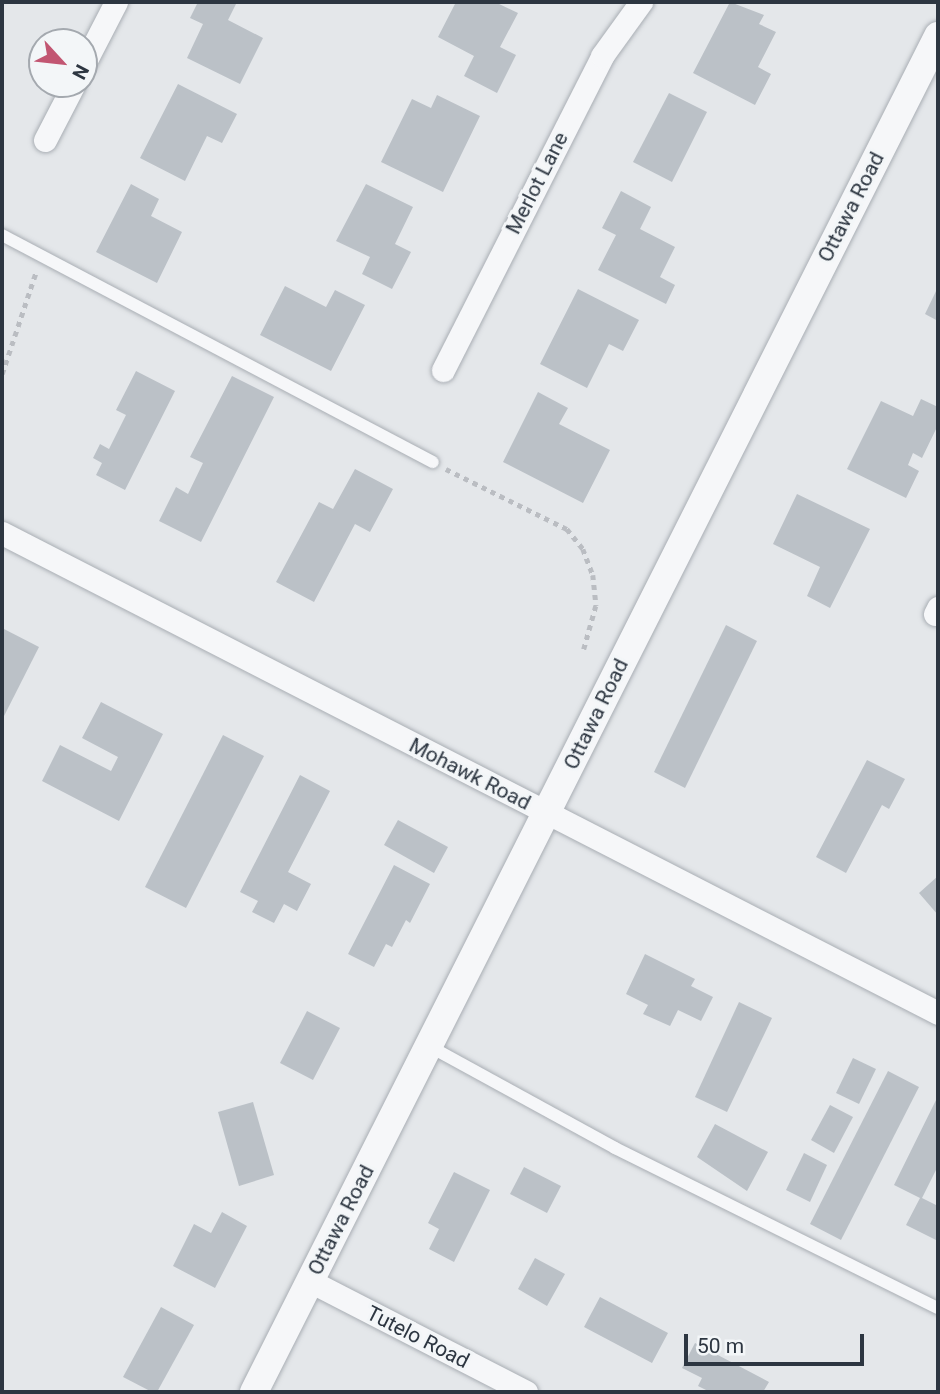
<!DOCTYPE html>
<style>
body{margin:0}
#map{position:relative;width:940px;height:1394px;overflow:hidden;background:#e4e7ea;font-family:Roboto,sans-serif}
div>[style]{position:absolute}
.building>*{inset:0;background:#bbc1c7}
.path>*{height:4.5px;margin-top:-2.25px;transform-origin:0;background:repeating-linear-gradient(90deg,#babdc2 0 5px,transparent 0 10px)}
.roads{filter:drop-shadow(0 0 2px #a9aeb4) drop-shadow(0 0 2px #a9aeb4)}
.service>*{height:12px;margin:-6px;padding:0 6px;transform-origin:6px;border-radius:6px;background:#f6f7f9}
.minor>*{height:23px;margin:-11.5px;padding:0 11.5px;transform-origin:11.5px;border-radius:11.5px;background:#f6f7f9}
.tertiary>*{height:28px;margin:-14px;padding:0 14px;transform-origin:14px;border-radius:14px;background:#f6f7f9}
span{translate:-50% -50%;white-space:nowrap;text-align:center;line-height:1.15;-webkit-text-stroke:6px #f3f6f8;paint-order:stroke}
.street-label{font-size:21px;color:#2d3641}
.frame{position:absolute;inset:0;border:4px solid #2d3641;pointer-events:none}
.north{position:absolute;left:28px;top:28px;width:70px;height:70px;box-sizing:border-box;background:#f3f6f8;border:2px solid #a4a9af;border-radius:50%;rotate:117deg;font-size:19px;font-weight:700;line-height:28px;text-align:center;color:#2d3641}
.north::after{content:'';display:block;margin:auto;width:24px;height:32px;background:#c25672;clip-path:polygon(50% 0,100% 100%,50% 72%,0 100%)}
.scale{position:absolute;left:684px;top:1334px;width:180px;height:32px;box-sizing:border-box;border:4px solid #2d3641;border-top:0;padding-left:9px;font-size:21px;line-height:24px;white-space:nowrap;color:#2d3641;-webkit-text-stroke:5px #f3f6f8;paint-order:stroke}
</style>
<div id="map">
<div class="building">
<div style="clip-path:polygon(198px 2px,237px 2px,228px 20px,263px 38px,240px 84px,187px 58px,203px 24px,190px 18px)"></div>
<div style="clip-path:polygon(456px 2px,495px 2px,518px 13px,500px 47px,516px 55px,497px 93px,464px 76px,474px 56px,438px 37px)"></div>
<div style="clip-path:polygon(730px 2px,764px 15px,759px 24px,776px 32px,758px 67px,771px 74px,755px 105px,693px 73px)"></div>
<div style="clip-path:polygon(178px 84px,237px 114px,222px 143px,207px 136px,185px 181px,140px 158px)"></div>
<div style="clip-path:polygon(669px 93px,707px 112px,672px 182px,633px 162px)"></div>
<div style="clip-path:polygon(437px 95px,480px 116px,443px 192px,381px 162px,412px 99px,431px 108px)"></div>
<div style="clip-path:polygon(131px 184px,159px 199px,151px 216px,182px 232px,157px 283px,96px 252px)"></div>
<div style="clip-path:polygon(366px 184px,413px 207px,395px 244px,411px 252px,392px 289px,362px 274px,370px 257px,336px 241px)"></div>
<div style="clip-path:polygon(621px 191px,651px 207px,640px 229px,675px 247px,660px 277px,675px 285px,666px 304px,598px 270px,616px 235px,602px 228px)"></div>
<div style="clip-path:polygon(285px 286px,326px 307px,335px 290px,365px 305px,331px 371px,260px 335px)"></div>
<div style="clip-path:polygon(938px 287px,938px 321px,925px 314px)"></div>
<div style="clip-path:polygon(578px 289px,639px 320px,623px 351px,609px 344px,587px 388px,540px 364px)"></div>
<div style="clip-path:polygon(136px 371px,175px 391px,125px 490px,96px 475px,102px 463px,93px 458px,100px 444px,109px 449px,126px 415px,116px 410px)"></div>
<div style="clip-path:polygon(232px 376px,274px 397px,201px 542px,159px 521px,176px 487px,188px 494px,203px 463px,190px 457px)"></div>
<div style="clip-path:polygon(538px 392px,568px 408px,559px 424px,610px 450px,583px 503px,503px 462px)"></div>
<div style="clip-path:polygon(921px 399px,938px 407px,938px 425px,922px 458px,913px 453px,908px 465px,919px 471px,906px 498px,847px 469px,881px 401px,913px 416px)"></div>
<div style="clip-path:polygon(355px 469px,393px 489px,370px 532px,355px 524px,314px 602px,276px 582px,319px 502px,333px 509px)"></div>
<div style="clip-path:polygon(797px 494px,870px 529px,830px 608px,807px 596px,820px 567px,773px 544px)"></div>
<div style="clip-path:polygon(726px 625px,757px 641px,685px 788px,654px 772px)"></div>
<div style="clip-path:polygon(4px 629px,39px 647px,2px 720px,2px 633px)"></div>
<div style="clip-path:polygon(101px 702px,163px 734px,119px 821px,42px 781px,60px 745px,111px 771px,118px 757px,82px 738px)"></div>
<div style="clip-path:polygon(223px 735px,264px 756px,186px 908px,145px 887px)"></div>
<div style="clip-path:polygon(867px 760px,905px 779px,889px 809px,882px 805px,846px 873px,816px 857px)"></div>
<div style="clip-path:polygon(300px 775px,330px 791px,288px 872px,311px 884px,297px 911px,284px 904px,274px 923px,252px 912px,258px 901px,240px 892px)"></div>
<div style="clip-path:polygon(398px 820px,448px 847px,434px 873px,384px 845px)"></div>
<div style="clip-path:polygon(394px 865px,430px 884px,410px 923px,406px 920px,392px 947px,386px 944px,374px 967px,348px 954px)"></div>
<div style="clip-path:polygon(938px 876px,938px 915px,919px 893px)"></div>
<div style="clip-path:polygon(645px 954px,695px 979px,691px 986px,713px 997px,701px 1021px,678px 1010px,670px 1026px,643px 1014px,648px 1005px,626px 994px)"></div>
<div style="clip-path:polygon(739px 1002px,772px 1018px,727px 1112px,695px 1097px)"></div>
<div style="clip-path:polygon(307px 1011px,340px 1028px,313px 1080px,280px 1063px)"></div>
<div style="clip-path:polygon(853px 1058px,876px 1069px,859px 1104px,836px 1093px)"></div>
<div style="clip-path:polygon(888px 1071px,919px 1087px,841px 1240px,810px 1224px)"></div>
<div style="clip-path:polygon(938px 1096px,938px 1166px,922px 1198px,938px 1206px,938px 1241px,906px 1225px,920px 1198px,894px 1185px)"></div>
<div style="clip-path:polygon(253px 1102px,274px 1175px,239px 1186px,218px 1112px)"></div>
<div style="clip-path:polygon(830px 1105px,853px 1117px,834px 1153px,811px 1140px)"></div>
<div style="clip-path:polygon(715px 1124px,768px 1152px,747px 1191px,697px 1157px)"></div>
<div style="clip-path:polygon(804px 1153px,827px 1165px,810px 1202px,786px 1190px)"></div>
<div style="clip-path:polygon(524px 1167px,561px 1186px,547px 1213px,510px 1194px)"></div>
<div style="clip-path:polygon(454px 1172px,490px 1190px,454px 1262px,429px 1249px,439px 1229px,428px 1223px)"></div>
<div style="clip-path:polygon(222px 1212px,247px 1226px,215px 1288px,173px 1266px,194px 1224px,211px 1233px)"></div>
<div style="clip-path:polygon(535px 1258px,565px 1274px,547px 1306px,518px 1289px)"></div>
<div style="clip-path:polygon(600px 1297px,668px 1333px,652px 1363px,584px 1327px)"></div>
<div style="clip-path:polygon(161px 1307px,194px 1325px,157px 1392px,152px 1392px,123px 1377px)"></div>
<div style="clip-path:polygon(695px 1343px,769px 1382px,763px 1392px,710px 1392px,698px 1386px,702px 1378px,682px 1368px)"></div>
</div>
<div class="path">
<div style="left:2px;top:374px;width:108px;rotate:-71.6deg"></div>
<div style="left:446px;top:469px;width:135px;rotate:26.4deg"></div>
<div style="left:567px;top:529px;width:26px;rotate:51deg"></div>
<div style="left:583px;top:549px;width:28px;rotate:69deg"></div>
<div style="left:593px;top:575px;width:31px;rotate:84deg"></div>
<div style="left:596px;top:606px;width:45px;rotate:105.6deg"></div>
</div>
<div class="roads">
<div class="service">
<div style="left:2px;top:235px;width:487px;rotate:27.8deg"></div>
<div style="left:429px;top:1046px;width:212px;rotate:28.7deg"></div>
<div style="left:615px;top:1148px;width:360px;rotate:26.4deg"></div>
</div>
<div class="minor">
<div style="left:84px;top:64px;width:70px;rotate:-62.7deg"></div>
<div style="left:45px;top:140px;width:63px;rotate:-62.6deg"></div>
<div style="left:443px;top:370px;width:352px;rotate:-63.1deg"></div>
<div style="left:602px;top:56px;width:67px;rotate:-54.2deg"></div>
<div style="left:2px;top:533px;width:1052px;rotate:27.15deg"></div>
<div style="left:935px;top:614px;width:7px;rotate:-63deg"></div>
<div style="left:310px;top:1281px;width:243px;rotate:27.2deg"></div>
</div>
<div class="tertiary">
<div style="left:254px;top:1392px;width:1519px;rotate:-63.23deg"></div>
</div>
</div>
<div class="street-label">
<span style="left:537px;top:183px;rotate:-63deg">Merlot Lane</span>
<span style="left:851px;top:207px;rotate:-63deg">Ottawa Road</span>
<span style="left:596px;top:714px;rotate:-64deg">Ottawa Road</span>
<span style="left:470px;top:774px;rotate:27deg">Mohawk Road</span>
<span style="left:341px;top:1220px;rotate:-63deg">Ottawa Road</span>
<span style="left:418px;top:1337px;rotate:27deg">Tutelo Road</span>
</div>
<div class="frame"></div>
<div class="north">N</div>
<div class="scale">50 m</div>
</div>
